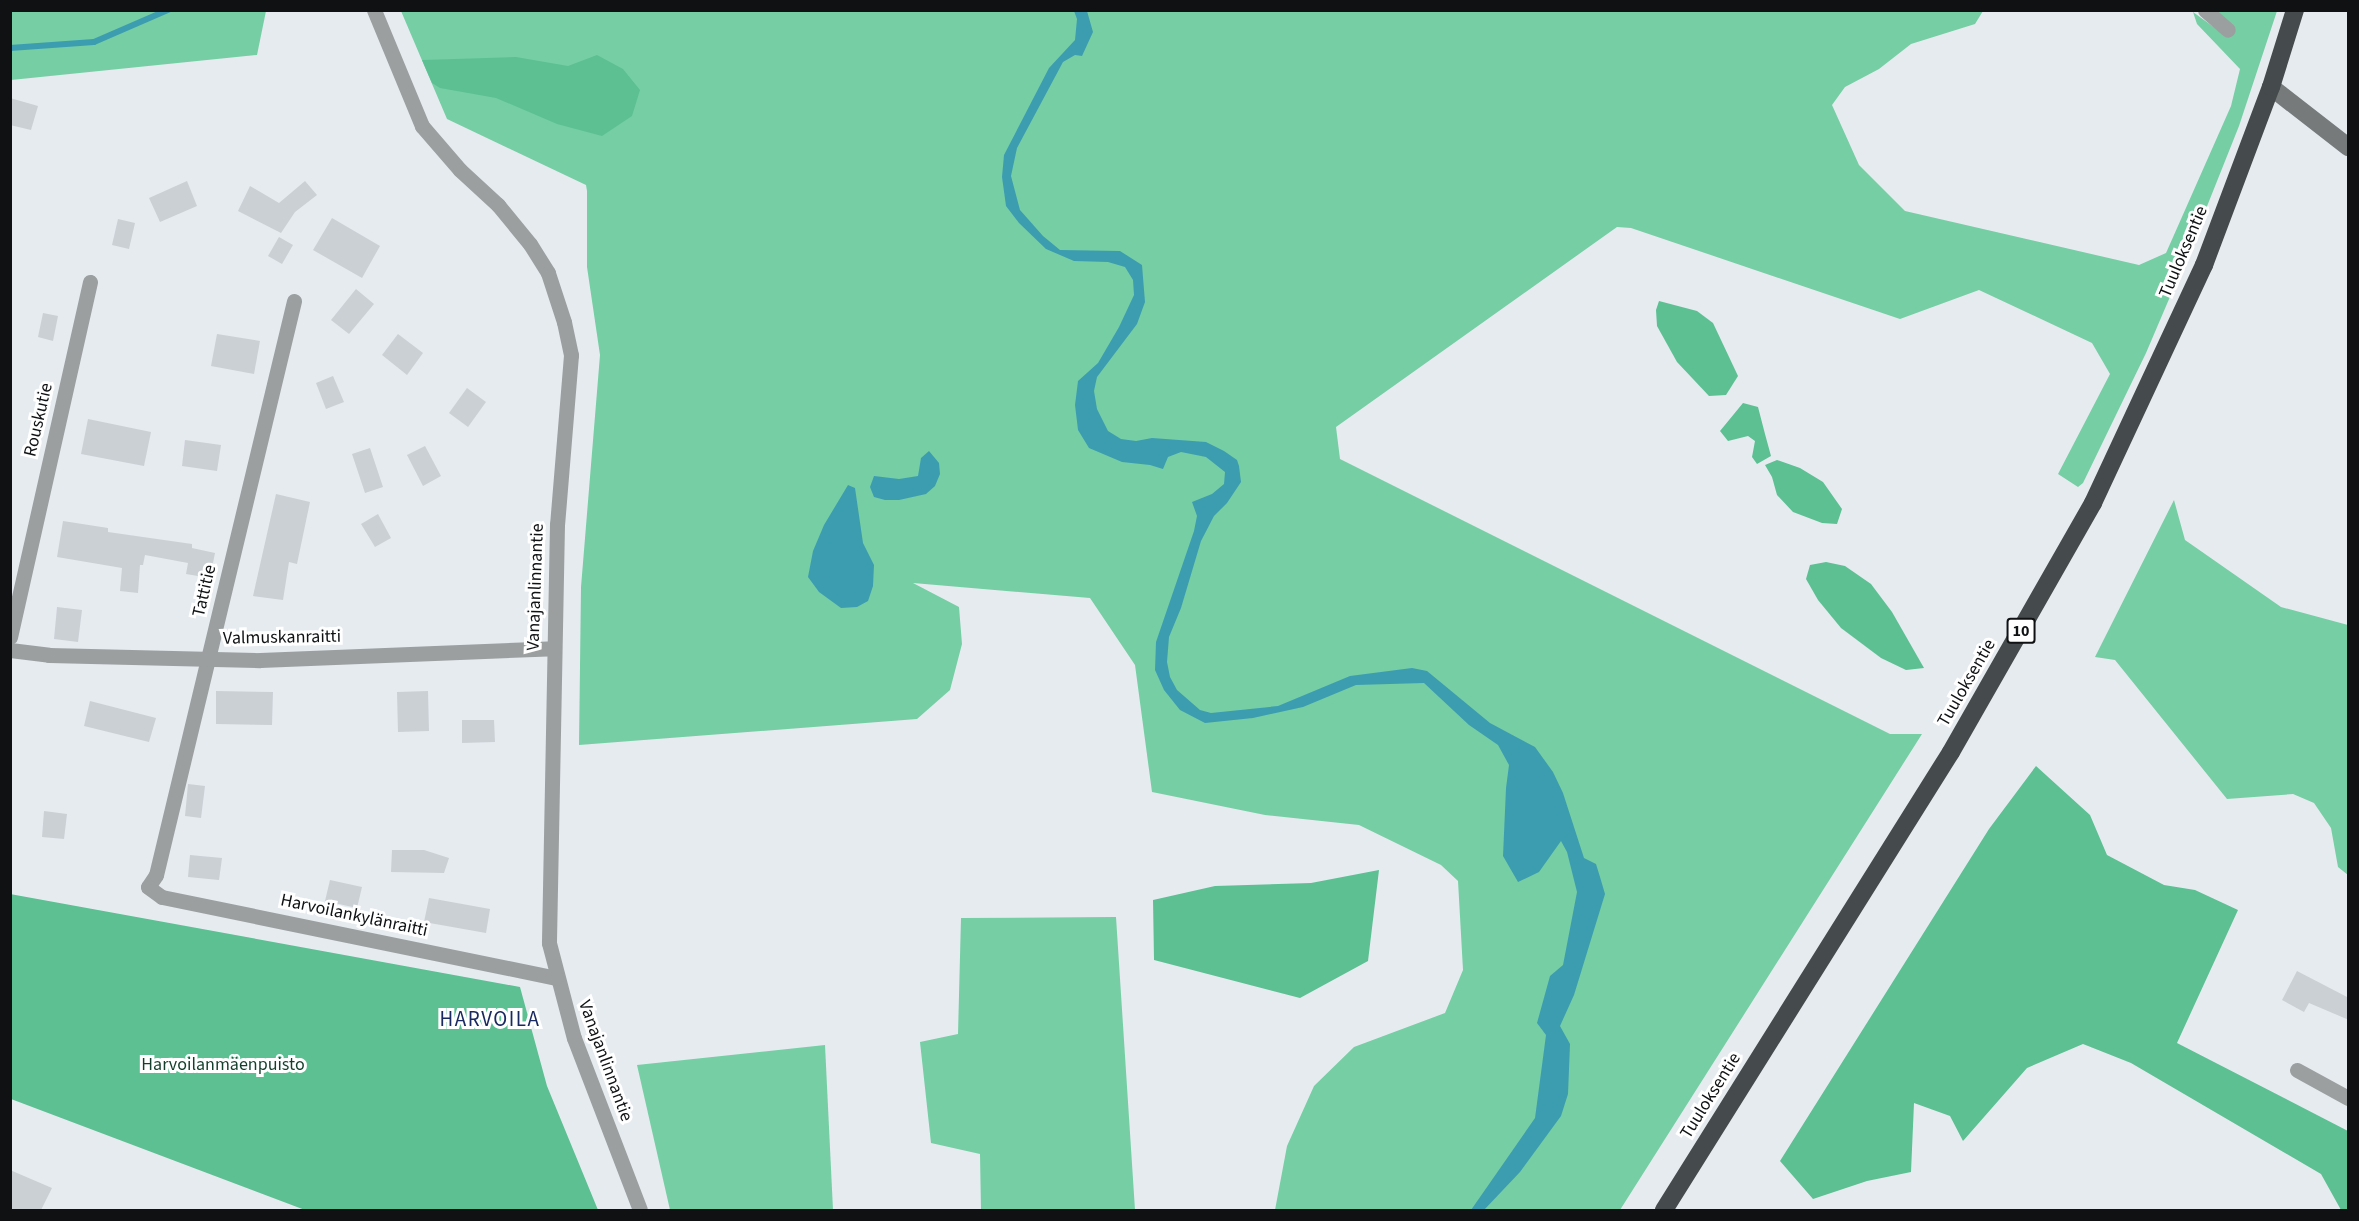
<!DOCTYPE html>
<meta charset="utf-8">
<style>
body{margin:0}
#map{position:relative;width:2359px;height:1221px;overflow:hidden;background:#e6ebf0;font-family:"Source Sans 3",sans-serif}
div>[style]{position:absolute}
.green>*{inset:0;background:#76cea4}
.forest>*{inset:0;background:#5cc093}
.water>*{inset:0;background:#3c9db0}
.stream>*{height:6px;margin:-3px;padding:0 3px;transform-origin:3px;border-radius:3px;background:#3c9db0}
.building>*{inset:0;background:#cbd0d5}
.street>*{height:15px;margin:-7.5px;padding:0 7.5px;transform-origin:7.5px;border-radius:7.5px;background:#9b9f9f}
.secondary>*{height:18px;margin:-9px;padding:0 9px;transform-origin:9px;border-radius:9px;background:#767a7b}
.highway>*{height:18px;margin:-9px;padding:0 9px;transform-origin:9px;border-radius:9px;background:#454b4c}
span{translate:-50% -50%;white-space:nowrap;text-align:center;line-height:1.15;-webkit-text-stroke:6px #fff;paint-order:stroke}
.shield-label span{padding:2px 4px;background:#fff;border:2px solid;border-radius:4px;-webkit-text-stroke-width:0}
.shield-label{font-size:16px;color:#0f1113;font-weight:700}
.street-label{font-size:18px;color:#0f1113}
.park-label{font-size:18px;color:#143f2c}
.quarter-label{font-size:21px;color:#1a2960;letter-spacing:1.5px}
.frame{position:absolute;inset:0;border:12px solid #0f1113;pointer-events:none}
</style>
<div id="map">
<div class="green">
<div style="clip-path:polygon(11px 10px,266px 10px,266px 11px,257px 55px,11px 80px)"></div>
<div style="clip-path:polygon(401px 11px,1983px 11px,1975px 24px,1911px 44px,1879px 69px,1845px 87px,1832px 105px,1859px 165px,1905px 211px,2139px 265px,2166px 253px,2231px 106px,2240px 69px,2197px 24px,2193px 12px,2226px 36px,2218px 11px,2277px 11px,2239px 126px,2184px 264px,2146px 353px,2083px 483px,2078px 487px,2058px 474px,2110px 374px,2092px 343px,1979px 290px,1900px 319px,1631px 228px,1617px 227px,1336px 427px,1340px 459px,1890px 734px,1922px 734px,1620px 1210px,1275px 1210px,1287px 1146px,1314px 1086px,1354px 1047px,1445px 1013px,1463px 970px,1458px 881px,1441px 865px,1359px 825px,1265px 815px,1152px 792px,1135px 665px,1090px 598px,913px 583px,959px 607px,962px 644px,950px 690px,917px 719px,579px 745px,581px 587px,600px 355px,587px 267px,587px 191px,586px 185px,447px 119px)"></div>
<div style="clip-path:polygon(2174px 500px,2185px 540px,2281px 607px,2348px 625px,2348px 875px,2338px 867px,2331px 828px,2314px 803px,2293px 794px,2227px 799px,2115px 660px,2095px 657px)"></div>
<div style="clip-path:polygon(1116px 917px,1135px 1210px,981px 1210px,980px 1154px,931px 1143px,920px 1042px,958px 1034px,961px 918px)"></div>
<div style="clip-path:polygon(825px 1045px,833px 1210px,670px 1210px,637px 1065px)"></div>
</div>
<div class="forest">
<div style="clip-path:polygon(597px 55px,623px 69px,640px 90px,632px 116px,602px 136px,557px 124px,496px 98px,440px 88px,432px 83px,422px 60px,516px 57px,568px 66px)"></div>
<div style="clip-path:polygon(1659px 301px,1697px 311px,1713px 323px,1738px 376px,1726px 395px,1709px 396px,1677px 362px,1657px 326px,1656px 310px)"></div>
<div style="clip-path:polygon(1743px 403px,1758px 407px,1765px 434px,1771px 456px,1757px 464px,1752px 457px,1755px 441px,1748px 436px,1728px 441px,1720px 431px)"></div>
<div style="clip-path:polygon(1777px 460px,1800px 468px,1823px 482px,1842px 509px,1837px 524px,1822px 523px,1793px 512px,1777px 495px,1772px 477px,1765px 465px)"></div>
<div style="clip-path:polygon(1826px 562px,1845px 566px,1871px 584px,1892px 612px,1924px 668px,1906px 670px,1881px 658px,1841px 628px,1818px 600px,1806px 579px,1810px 565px)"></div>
<div style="clip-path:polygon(2036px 766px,2090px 815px,2107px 855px,2164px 885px,2195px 890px,2238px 910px,2177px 1043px,2348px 1131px,2348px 1210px,2341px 1210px,2321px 1174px,2131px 1063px,2083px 1044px,2027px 1068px,1963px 1141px,1950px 1116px,1914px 1103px,1911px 1172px,1867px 1181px,1813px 1199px,1780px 1161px,1989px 829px)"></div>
<div style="clip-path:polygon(1379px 870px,1368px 961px,1300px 998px,1154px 960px,1153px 900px,1215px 886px,1311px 883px)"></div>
<div style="clip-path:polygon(10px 894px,520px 987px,547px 1086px,598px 1210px,305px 1210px,11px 1099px)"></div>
</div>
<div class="water">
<div style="clip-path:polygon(1074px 11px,1087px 11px,1093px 32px,1082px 56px,1075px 55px,1063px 62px,1017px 148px,1011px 176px,1020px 210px,1043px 236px,1060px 250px,1120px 251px,1142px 265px,1145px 302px,1137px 324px,1097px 377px,1094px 391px,1097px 409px,1108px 431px,1121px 439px,1136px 441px,1152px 438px,1206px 442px,1224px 451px,1237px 460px,1239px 466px,1241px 482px,1227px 503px,1214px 516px,1201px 541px,1181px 608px,1169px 637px,1167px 662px,1170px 677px,1177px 690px,1200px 710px,1211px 713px,1278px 706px,1350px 676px,1412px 668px,1427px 671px,1490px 723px,1535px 747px,1553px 772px,1563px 793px,1584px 858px,1596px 864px,1600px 877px,1605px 894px,1574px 995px,1560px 1026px,1570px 1044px,1568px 1094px,1561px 1116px,1520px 1172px,1484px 1210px,1471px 1210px,1535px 1118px,1546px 1035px,1537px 1023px,1550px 976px,1563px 965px,1577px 892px,1567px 852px,1561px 841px,1539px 872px,1518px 882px,1503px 856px,1506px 788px,1509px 765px,1498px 745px,1469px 725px,1424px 683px,1356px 685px,1303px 707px,1253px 718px,1205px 723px,1180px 710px,1164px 690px,1155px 670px,1156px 642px,1194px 531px,1197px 516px,1192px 502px,1212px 494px,1224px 484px,1225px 472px,1206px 457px,1181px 452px,1168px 457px,1163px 469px,1150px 465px,1122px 462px,1089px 448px,1078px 430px,1075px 405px,1078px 381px,1098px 363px,1119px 327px,1134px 295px,1133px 280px,1125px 267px,1108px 262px,1074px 261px,1046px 249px,1019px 223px,1006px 206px,1002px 177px,1004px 155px,1049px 68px,1075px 40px,1077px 19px)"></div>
<div style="clip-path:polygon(929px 451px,939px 463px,940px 474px,935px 486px,926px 494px,899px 500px,885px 500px,874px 497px,870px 487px,874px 476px,899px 479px,918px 476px,921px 458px)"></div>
<div style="clip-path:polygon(848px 485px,855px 488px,863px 543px,874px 565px,873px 586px,868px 601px,857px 607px,841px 608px,819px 592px,808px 577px,813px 551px,824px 525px)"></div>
</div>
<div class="stream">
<div style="left:10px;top:48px;width:84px;rotate:-4.1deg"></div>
<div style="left:94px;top:42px;width:81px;rotate:-23.4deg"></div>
</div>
<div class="building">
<div style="clip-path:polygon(10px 98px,38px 106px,31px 130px,10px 125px)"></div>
<div style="clip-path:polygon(187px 181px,197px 206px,160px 222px,149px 198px)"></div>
<div style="clip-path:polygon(305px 181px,317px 195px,295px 212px,281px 233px,238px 211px,250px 186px,279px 203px)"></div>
<div style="clip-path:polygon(332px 218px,380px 246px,362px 278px,313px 250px)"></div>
<div style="clip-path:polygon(118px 219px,135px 223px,129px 249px,112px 245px)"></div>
<div style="clip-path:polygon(279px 237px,293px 245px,282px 264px,268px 256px)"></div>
<div style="clip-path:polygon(356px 289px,374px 304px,349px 334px,331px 320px)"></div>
<div style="clip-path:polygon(43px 313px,58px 316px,53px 341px,38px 337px)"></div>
<div style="clip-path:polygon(217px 334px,260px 341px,254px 374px,211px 366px)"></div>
<div style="clip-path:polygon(398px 334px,423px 353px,407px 375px,382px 355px)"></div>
<div style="clip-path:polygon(333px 376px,344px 402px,326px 409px,316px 383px)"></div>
<div style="clip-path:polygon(467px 388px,486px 402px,468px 427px,449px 413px)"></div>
<div style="clip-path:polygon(88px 419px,151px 432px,144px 466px,81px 454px)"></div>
<div style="clip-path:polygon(185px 440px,221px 445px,217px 471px,182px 466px)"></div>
<div style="clip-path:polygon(425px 446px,441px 476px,423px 486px,407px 455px)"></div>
<div style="clip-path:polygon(370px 448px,383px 487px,365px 493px,352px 454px)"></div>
<div style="clip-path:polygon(276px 494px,310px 502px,297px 564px,289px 562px,283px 600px,253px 596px)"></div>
<div style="clip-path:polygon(378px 514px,391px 538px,375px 547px,361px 524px)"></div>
<div style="clip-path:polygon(63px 521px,108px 528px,108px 532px,192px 544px,192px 548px,215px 553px,210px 578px,186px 574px,188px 563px,145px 555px,143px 565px,140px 565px,138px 593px,120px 591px,122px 568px,57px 557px)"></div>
<div style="clip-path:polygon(57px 607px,82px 610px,78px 642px,54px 639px)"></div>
<div style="clip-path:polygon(216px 691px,273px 692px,272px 725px,216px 724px)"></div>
<div style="clip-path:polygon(428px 691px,429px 731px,398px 732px,397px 692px)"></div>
<div style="clip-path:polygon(90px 701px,156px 718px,149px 742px,84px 726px)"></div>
<div style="clip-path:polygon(462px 720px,494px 720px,495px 742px,462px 743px)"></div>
<div style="clip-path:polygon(188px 784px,205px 786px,201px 818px,185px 816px)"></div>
<div style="clip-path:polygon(44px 811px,67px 814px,64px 839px,42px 837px)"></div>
<div style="clip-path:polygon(392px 850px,424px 850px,449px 858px,444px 873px,391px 872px)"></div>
<div style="clip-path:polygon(190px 855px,222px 858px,219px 880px,188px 877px)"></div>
<div style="clip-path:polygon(330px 880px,362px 887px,357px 908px,325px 901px)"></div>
<div style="clip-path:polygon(429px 898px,490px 909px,486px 933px,424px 922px)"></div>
<div style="clip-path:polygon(2297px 971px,2349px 998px,2349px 1020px,2309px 1003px,2304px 1012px,2282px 1000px)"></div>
<div style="clip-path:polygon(10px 1170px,52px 1188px,41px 1210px,10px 1210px)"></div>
</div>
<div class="street">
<div style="left:374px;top:10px;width:126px;rotate:67.5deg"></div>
<div style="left:422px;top:126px;width:58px;rotate:49.2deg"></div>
<div style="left:460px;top:170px;width:52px;rotate:42.6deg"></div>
<div style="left:498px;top:205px;width:50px;rotate:50.6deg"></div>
<div style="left:530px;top:244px;width:34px;rotate:58deg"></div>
<div style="left:548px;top:273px;width:52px;rotate:71.9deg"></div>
<div style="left:564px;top:322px;width:34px;rotate:78deg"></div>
<div style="left:571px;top:355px;width:170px;rotate:94.7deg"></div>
<div style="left:557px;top:524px;width:419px;rotate:91.1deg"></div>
<div style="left:549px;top:943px;width:98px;rotate:75.3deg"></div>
<div style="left:574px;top:1038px;width:184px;rotate:69deg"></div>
<div style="left:2205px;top:10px;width:30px;rotate:41deg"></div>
<div style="left:294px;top:301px;width:590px;rotate:103.52deg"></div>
<div style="left:156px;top:875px;width:14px;rotate:124deg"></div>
<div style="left:148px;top:887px;width:17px;rotate:36deg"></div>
<div style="left:162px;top:897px;width:402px;rotate:11.6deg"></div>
<div style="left:10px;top:637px;width:364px;rotate:-77.3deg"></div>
<div style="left:10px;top:650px;width:39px;rotate:7deg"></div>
<div style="left:49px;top:655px;width:211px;rotate:1.4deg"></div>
<div style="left:260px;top:660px;width:294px;rotate:-2.3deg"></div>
<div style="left:2297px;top:1070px;width:58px;rotate:28.8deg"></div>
</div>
<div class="secondary">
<div style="left:2271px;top:87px;width:98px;rotate:37.9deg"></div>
</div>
<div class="highway">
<div style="left:1664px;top:1210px;width:540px;rotate:-57.93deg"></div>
<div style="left:1951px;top:752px;width:287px;rotate:-60.3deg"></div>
<div style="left:2093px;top:503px;width:263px;rotate:-65deg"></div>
<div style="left:2204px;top:265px;width:190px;rotate:-69.4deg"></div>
<div style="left:2271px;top:87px;width:81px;rotate:-72.7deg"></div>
</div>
<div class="shield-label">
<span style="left:2021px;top:631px">10</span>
</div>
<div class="street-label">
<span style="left:2184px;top:252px;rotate:-67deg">Tuuloksentie</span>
<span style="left:39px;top:420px;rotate:-77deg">Rouskutie</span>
<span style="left:536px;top:587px;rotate:-88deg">Vanajanlinnantie</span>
<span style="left:205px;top:591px;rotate:-77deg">Tattitie</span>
<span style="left:282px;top:638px;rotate:-1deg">Valmuskanraitti</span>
<span style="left:1967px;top:683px;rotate:-60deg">Tuuloksentie</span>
<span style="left:354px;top:916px;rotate:12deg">Harvoilankylänraitti</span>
<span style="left:605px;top:1061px;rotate:70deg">Vanajanlinnantie</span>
<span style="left:1711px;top:1096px;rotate:-58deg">Tuuloksentie</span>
</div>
<div class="park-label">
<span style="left:223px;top:1065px">Harvoilanmäenpuisto</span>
</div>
<div class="quarter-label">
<span style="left:490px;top:1019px">HARVOILA</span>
</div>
<div class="frame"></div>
</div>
